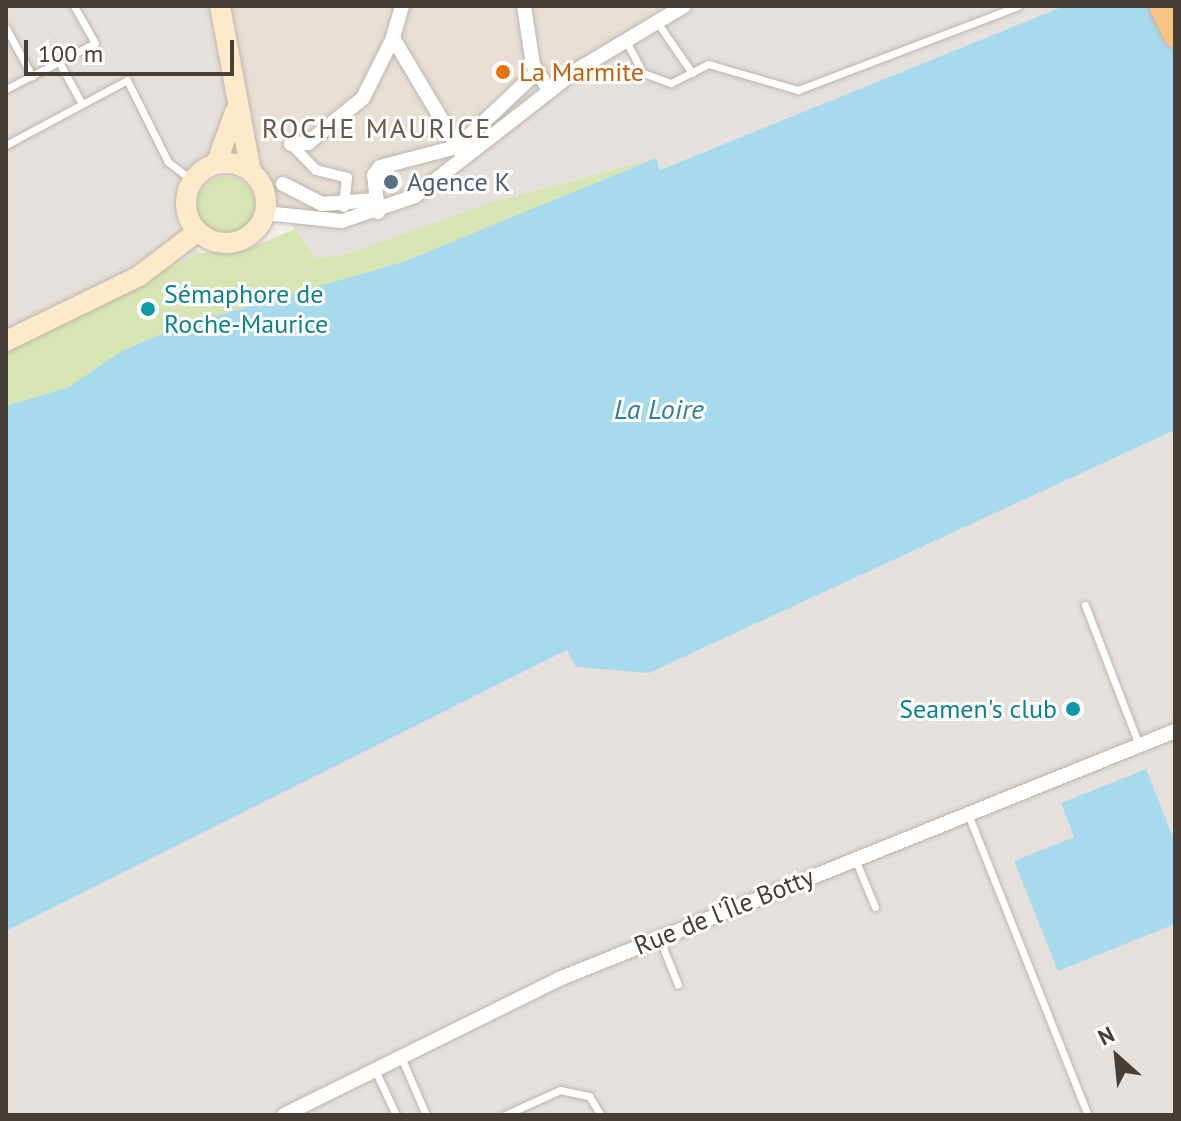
<!DOCTYPE html>
<meta charset="utf-8">
<style>
body{margin:0}
#map{position:relative;width:1181px;height:1121px;overflow:hidden;background:#f3eee8;font-family:"PT Sans",sans-serif}
div>[style]{position:absolute}
.residential>*{inset:0;background:#e7dfd6}
.industrial>*{inset:0;background:#e6e0dd}
.green>*{inset:0;background:#d6e5b3}
.round{border-radius:50%}
.parking>*{inset:0;background:#e2dfdd}
.water>*{inset:0;background:#a7daed}
.roads{filter:drop-shadow(0 0 2px #beb5ab) drop-shadow(0 0 2px #beb5ab)}
.service>*{height:7px;margin:-3.5px;padding:0 3.5px;transform-origin:3.5px;border-radius:3.5px;background:#fff}
.pedestrian>*{height:10px;margin:-5px;padding:0 5px;transform-origin:5px;border-radius:5px;background:#fff}
.minor>*{height:14px;margin:-7px;padding:0 7px;transform-origin:7px;border-radius:7px;background:#fff}
.secondary>*{height:20px;margin:-10px;padding:0 10px;transform-origin:10px;border-radius:10px;background:#fce9c9}
.secondary>.ring{margin:-10px;padding:0;box-sizing:content-box;background:none;border:20px solid #fce9c9;border-radius:50%}
.trunk>*{height:22px;margin:-11px;padding:0 11px;transform-origin:11px;border-radius:11px;background:#f8c486}
.dots>*{width:22px;height:22px;translate:-50% -50%;box-sizing:border-box;border:4px solid #fff;border-radius:50%}
span{translate:-50% -50%;white-space:nowrap;text-align:center;line-height:1.15;-webkit-text-stroke:6px #fff;paint-order:stroke}
.food-label{font-size:26px;color:#c56008}
.left{translate:0 -50%;text-align:left}
.service-label{font-size:26px;color:#4e5e75}
.culture-label{font-size:26px;color:#0d838f}
.right{translate:-100% -50%;text-align:right}
.street-label{font-size:26px;color:#463e37}
.neighbourhood-label{font-size:28px;color:#695b4f;letter-spacing:2px}
.water-label{font-size:28px;color:#317f9d;font-style:italic}
.frame{position:absolute;inset:0;border:8px solid #463e37;pointer-events:none}
.north{position:absolute;left:1077px;top:1017px;width:80px;height:80px;-webkit-text-stroke:6px #fff;paint-order:stroke;rotate:333deg;font-size:22px;font-weight:700;line-height:32px;text-align:center;color:#463e37}
.north::after{content:'';display:block;margin:auto;width:28px;height:36px;background:#463e37;clip-path:polygon(50% 0,100% 100%,50% 72%,0 100%)}
.scale{position:absolute;left:24px;top:40px;width:210px;height:36px;box-sizing:border-box;border:4px solid #463e37;border-top:0;padding-left:10px;font-size:24px;line-height:28px;white-space:nowrap;color:#463e37;-webkit-text-stroke:6px #fff;paint-order:stroke}
</style>
<div id="map">
<div class="residential">
<div style="clip-path:polygon(232px 6px,658px 6px,666px 17px,435px 188px,366px 221px,289px 221px,252px 160px)"></div>
</div>
<div class="industrial">
<div style="clip-path:polygon(6px 6px,232px 6px,252px 160px,206px 157px,178px 182px,178px 227px,199px 253px,6px 354px)"></div>
<div style="clip-path:polygon(658px 6px,1064px 6px,660px 170px,656px 159px,576px 179px,347px 254px,316px 258px,289px 221px,366px 221px,435px 188px,544px 98px,666px 16px)"></div>
<div style="clip-path:polygon(1175px 430px,1175px 1115px,6px 1115px,6px 931px,567px 650px,649px 673px)"></div>
</div>
<div class="green">
<div style="clip-path:polygon(656px 158px,402px 263px,177px 327px,121px 352px,69px 387px,6px 406px,6px 354px,199px 253px,245px 250px,295px 229px,316px 258px,347px 254px,493px 202px)"></div>
<div class="round" style="left:197px;top:176px;width:58px;height:58px"></div>
</div>
<div class="parking">
<div style="clip-path:polygon(683px 30px,717px 86px,638px 120px,624px 94px,514px 166px,499px 154px,568px 100px)"></div>
</div>
<div class="water">
<div style="clip-path:polygon(1064px 6px,1175px 6px,1175px 430px,649px 673px,576px 667px,567px 650px,6px 931px,6px 406px,69px 387px,120px 352px,177px 327px,403px 262px,656px 158px,660px 170px)"></div>
<div style="clip-path:polygon(1146px 769px,1175px 842px,1175px 924px,1058px 971px,1014px 861px,1074px 837px,1061px 803px)"></div>
</div>
<div class="roads">
<div class="service">
<div style="left:657px;top:22px;width:62px;rotate:55.5deg"></div>
<div style="left:6px;top:28px;width:55px;rotate:61.6deg"></div>
<div style="left:626px;top:41px;width:36px;rotate:62deg"></div>
<div style="left:643px;top:73px;width:30px;rotate:20deg"></div>
<div style="left:671px;top:83px;width:42px;rotate:-27.2deg"></div>
<div style="left:708px;top:64px;width:94px;rotate:16.1deg"></div>
<div style="left:798px;top:90px;width:235px;rotate:-20.9deg"></div>
<div style="left:59px;top:62px;width:48px;rotate:61.3deg"></div>
<div style="left:6px;top:89px;width:100px;rotate:-27.3deg"></div>
<div style="left:95px;top:43px;width:43px;rotate:-119.6deg"></div>
<div style="left:6px;top:145px;width:137px;rotate:-28.2deg"></div>
<div style="left:127px;top:80px;width:92px;rotate:63.4deg"></div>
<div style="left:168px;top:162px;width:31px;rotate:37deg"></div>
<div style="left:1085px;top:605px;width:150px;rotate:68.9deg"></div>
<div style="left:968px;top:814px;width:324px;rotate:68.3deg"></div>
<div style="left:855px;top:859px;width:52px;rotate:67.4deg"></div>
<div style="left:660px;top:940px;width:48px;rotate:68.2deg"></div>
<div style="left:401px;top:1057px;width:63px;rotate:66.7deg"></div>
<div style="left:375px;top:1070px;width:50px;rotate:65deg"></div>
<div style="left:505px;top:1115px;width:60px;rotate:-24.4deg"></div>
<div style="left:560px;top:1090px;width:30px;rotate:12deg"></div>
<div style="left:589px;top:1096px;width:22px;rotate:58deg"></div>
</div>
<div class="pedestrian">
<div style="left:291px;top:144px;width:36px;rotate:46deg"></div>
<div style="left:316px;top:170px;width:32px;rotate:14deg"></div>
<div style="left:347px;top:178px;width:29px;rotate:96deg"></div>
</div>
<div class="minor">
<div style="left:402px;top:6px;width:33px;rotate:106deg"></div>
<div style="left:393px;top:38px;width:133px;rotate:59.2deg"></div>
<div style="left:524px;top:6px;width:60px;rotate:81.3deg"></div>
<div style="left:533px;top:65px;width:31px;rotate:57deg"></div>
<div style="left:291px;top:144px;width:17px;rotate:-3deg"></div>
<div style="left:308px;top:143px;width:71px;rotate:-39.3deg"></div>
<div style="left:363px;top:98px;width:67px;rotate:-63.4deg"></div>
<div style="left:283px;top:184px;width:44px;rotate:27.1deg"></div>
<div style="left:322px;top:204px;width:53px;rotate:-4.3deg"></div>
<div style="left:378px;top:212px;width:37px;rotate:-96deg"></div>
<div style="left:374px;top:175px;width:10px;rotate:-53deg"></div>
<div style="left:380px;top:167px;width:80px;rotate:-14.6deg"></div>
<div style="left:457px;top:147px;width:110px;rotate:-43.2deg"></div>
<div style="left:265px;top:213px;width:77px;rotate:5.9deg"></div>
<div style="left:342px;top:221px;width:77px;rotate:-18.9deg"></div>
<div style="left:415px;top:196px;width:205px;rotate:-37.9deg"></div>
<div style="left:577px;top:70px;width:125px;rotate:-30.9deg"></div>
<div style="left:284px;top:1115px;width:307px;rotate:-26.3deg"></div>
<div style="left:559px;top:979px;width:664px;rotate:-21.93deg"></div>
</div>
<div class="secondary">
<div style="left:220px;top:6px;width:168px;rotate:79.4deg"></div>
<div class="ring" style="left:186px;top:163px;width:60px;height:60px"></div>
<div style="left:216px;top:164px;width:55px;rotate:-69.9deg"></div>
<div style="left:6px;top:341px;width:148px;rotate:-26deg"></div>
<div style="left:139px;top:276px;width:73px;rotate:-37.2deg"></div>
</div>
<div class="trunk">
<div style="left:1160px;top:6px;width:34px;rotate:64deg"></div>
</div>
</div>
<div class="dots">
<div style="left:503px;top:72px;background:#e8710a"></div>
<div style="left:391px;top:182px;background:#5c6f8a"></div>
<div style="left:148px;top:309px;background:#0f9aa8"></div>
<div style="left:1073px;top:709px;background:#0f9aa8"></div>
</div>
<div class="food-label">
<span class="left" style="left:519px;top:72px">La Marmite</span>
</div>
<div class="service-label">
<span class="left" style="left:407px;top:182px">Agence K</span>
</div>
<div class="culture-label">
<span class="left" style="left:164px;top:309px">Sémaphore de<br>Roche-Maurice</span>
<span class="right" style="left:1057px;top:709px">Seamen's club</span>
</div>
<div class="street-label">
<span style="left:724px;top:911px;rotate:-22deg">Rue de l'Île Botty</span>
</div>
<div class="neighbourhood-label">
<span style="left:377px;top:128px">ROCHE MAURICE</span>
</div>
<div class="water-label">
<span style="left:659px;top:409px">La Loire</span>
</div>
<div class="frame"></div>
<div class="north">N</div>
<div class="scale">100 m</div>
</div>
